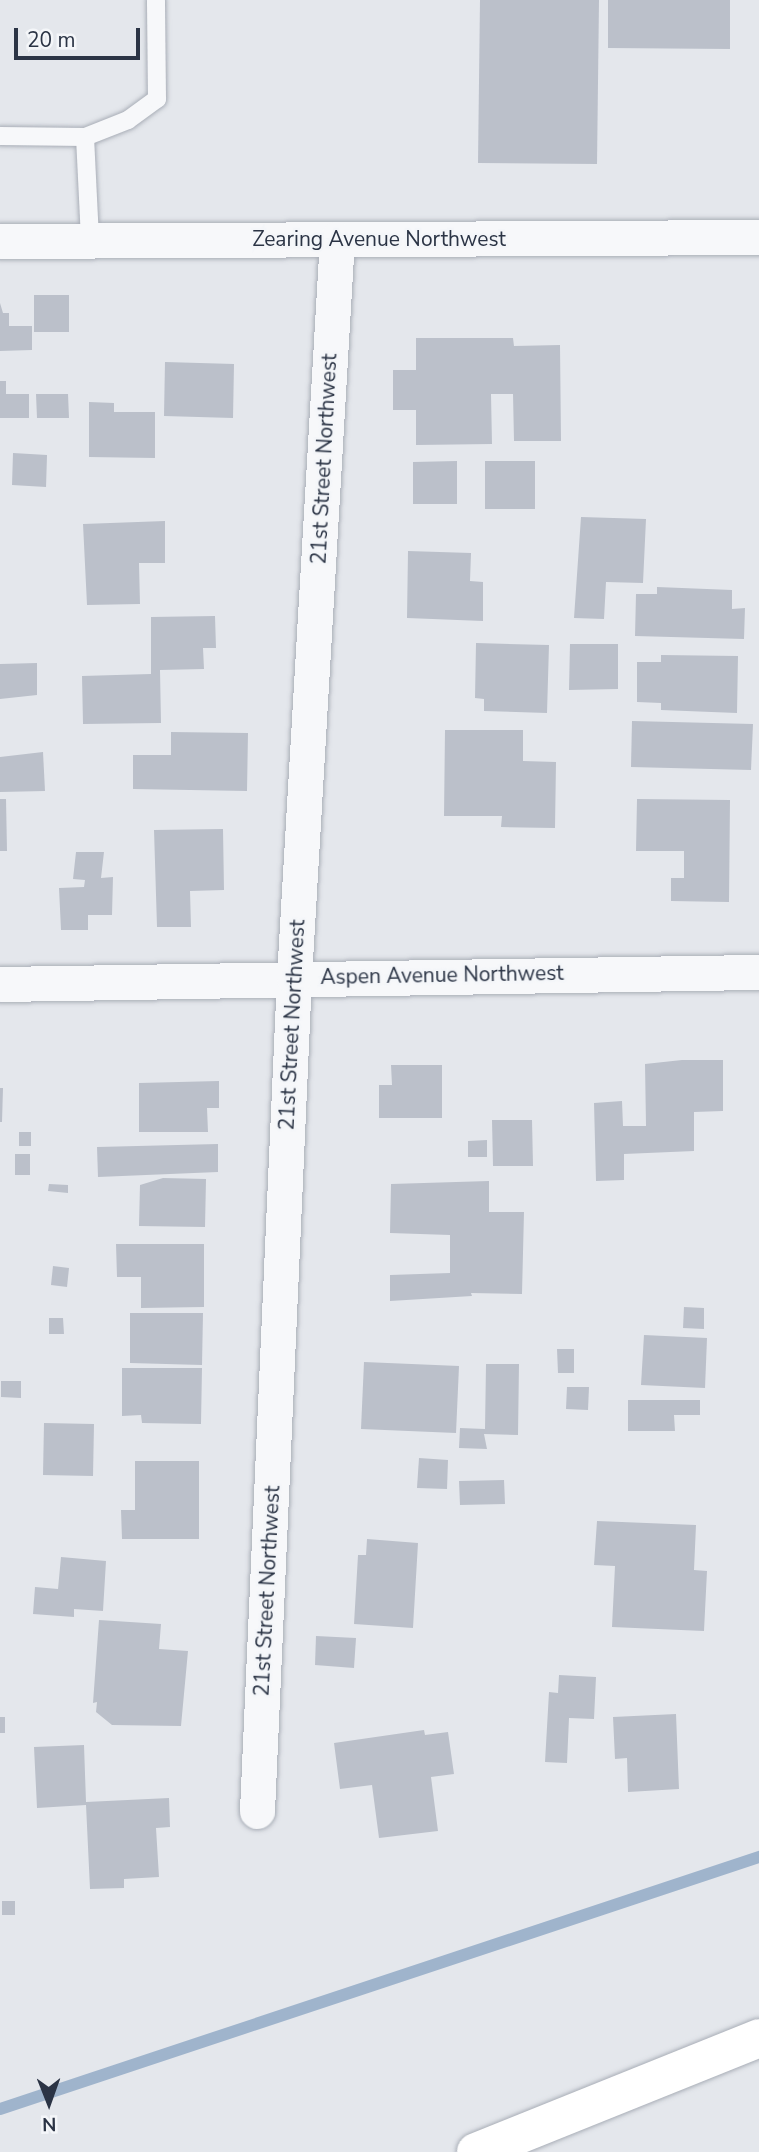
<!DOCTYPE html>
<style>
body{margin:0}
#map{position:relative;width:759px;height:2152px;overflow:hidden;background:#e4e7ec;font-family:"Nunito Sans",sans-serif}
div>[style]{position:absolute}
.stream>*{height:12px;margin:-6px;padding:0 6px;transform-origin:6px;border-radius:6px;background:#9fb4cc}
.building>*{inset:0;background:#bbc0ca}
.roads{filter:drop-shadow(0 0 2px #a9aeb7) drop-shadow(0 0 2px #a9aeb7)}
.service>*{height:18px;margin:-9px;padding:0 9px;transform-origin:9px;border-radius:9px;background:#f7f8fa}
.minor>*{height:35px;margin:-17.5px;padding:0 17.5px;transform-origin:17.5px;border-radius:17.5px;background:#f7f8fa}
.motorway>*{height:38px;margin:-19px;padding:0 19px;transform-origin:19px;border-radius:19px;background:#fff}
span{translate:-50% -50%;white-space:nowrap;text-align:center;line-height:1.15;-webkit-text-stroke:5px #f4f6f9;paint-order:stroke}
.street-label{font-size:21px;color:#2b3445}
.north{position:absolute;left:14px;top:2068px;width:70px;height:70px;-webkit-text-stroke:5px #f4f6f9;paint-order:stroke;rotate:179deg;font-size:19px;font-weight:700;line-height:28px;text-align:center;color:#2b3445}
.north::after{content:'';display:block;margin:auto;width:24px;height:32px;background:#2b3445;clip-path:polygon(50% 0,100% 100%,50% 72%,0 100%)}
.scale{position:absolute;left:14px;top:28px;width:126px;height:32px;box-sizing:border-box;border:4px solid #2b3445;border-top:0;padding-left:9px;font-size:21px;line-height:24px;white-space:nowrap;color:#2b3445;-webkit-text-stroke:5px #f4f6f9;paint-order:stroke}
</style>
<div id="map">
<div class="stream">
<div style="left:0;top:2109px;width:800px;rotate:-18.37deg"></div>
</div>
<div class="building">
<div style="clip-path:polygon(480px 0,599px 0,597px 164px,478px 163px)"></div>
<div style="clip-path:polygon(608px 0,730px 0,730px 49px,608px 48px)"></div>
<div style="clip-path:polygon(34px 295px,69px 295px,69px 332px,34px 332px)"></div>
<div style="clip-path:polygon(0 303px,3px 313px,9px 313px,9px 326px,32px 326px,32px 350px,0 351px)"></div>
<div style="clip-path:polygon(416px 338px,513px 338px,514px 346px,560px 345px,561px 441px,514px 441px,513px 394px,491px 394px,492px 444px,416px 445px,416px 410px,393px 410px,393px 370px,416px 370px)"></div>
<div style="clip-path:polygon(165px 362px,234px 364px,233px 418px,164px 416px)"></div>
<div style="clip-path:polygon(0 381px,6px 381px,6px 394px,29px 394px,29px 418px,0 418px)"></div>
<div style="clip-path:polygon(36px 394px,68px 394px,69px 418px,37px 418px)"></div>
<div style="clip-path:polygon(89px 402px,114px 403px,114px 412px,155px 412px,155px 458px,89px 457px)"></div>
<div style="clip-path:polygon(13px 453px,47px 455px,46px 487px,12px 485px)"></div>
<div style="clip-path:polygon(457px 461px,457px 504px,413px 504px,413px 462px)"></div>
<div style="clip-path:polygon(485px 461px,535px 461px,535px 509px,485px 509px)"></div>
<div style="clip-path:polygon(581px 517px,646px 519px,643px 583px,606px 582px,604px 619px,574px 618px)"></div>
<div style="clip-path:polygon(165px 521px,165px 563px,139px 563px,140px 604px,87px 605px,83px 524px)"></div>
<div style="clip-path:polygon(408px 551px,471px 553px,470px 581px,483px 582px,483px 621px,407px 618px)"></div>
<div style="clip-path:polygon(657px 587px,732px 590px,732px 609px,745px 608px,744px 639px,635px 636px,636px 594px,657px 594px)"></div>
<div style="clip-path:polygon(215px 616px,216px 648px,203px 648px,204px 669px,160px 670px,161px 723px,83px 724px,82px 676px,151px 674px,151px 617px)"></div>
<div style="clip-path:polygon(476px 643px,549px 645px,547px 713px,484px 711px,484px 699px,475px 698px)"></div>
<div style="clip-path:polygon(570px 644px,618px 644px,618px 689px,569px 690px)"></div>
<div style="clip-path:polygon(661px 655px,738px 656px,737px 713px,661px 710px,661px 703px,637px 702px,637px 662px,661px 662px)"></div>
<div style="clip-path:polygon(37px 663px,37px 695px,0 699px,0 664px)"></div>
<div style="clip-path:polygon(632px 721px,753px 724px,751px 770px,631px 767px)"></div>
<div style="clip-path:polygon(445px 730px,523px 730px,523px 761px,556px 762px,555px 828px,501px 827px,502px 816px,444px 816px)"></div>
<div style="clip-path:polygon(171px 732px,248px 733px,247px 791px,133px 789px,133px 755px,171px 755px)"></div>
<div style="clip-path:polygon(43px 752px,45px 791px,0 792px,0 757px)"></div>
<div style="clip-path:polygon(0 799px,6px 799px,7px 851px,0 851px)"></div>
<div style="clip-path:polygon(637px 799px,730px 800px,729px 902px,671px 901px,671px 878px,684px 878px,684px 851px,636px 851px)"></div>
<div style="clip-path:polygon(223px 829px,224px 890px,190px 891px,191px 927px,157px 927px,154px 830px)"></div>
<div style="clip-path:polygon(76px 852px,104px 852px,101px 878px,113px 877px,112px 915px,88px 915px,88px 930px,61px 930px,59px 888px,84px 887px,85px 880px,73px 879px)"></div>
<div style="clip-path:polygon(682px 1060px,723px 1060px,723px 1111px,694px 1112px,694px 1151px,624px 1154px,624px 1180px,596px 1181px,594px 1103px,622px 1101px,623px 1126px,646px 1126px,645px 1064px)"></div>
<div style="clip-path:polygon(391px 1065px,442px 1065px,442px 1118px,379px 1118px,379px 1085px,392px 1085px)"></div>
<div style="clip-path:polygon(219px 1081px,219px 1108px,207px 1108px,208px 1132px,139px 1132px,139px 1083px)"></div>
<div style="clip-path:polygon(0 1088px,3px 1088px,2px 1122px,0 1122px)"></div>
<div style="clip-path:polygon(492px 1120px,532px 1120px,533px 1166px,493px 1166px)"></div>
<div style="clip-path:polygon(19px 1132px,31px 1132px,31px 1146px,19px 1146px)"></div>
<div style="clip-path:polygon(487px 1140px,487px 1157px,468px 1157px,468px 1141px)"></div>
<div style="clip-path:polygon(218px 1144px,218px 1172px,98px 1177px,97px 1147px)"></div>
<div style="clip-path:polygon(15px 1154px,30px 1154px,30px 1175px,15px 1175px)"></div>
<div style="clip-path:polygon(163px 1178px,206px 1179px,205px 1227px,139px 1226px,140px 1185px)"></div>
<div style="clip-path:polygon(489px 1181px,489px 1212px,524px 1212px,522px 1294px,471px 1293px,472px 1296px,390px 1301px,390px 1275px,450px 1273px,450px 1235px,390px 1233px,391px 1184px)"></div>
<div style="clip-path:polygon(49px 1184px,68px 1185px,68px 1193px,48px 1191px)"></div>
<div style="clip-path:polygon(116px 1244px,204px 1244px,204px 1307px,141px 1308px,141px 1277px,117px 1277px)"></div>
<div style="clip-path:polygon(53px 1266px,69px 1268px,67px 1287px,51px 1285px)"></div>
<div style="clip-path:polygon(684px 1307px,704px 1308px,704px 1329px,683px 1328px)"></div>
<div style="clip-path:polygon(130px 1313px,203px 1313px,202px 1365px,130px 1363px)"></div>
<div style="clip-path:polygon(49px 1318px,63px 1318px,64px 1334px,49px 1334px)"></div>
<div style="clip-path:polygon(644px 1335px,707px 1338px,705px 1388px,641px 1385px)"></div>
<div style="clip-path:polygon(557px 1349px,574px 1349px,574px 1373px,558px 1373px)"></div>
<div style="clip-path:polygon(364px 1362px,459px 1366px,456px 1433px,361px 1429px)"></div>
<div style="clip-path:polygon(486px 1364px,519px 1364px,518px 1435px,484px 1434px,487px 1449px,459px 1448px,460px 1428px,485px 1429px)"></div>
<div style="clip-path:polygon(122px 1368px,202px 1368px,201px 1424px,142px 1423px,141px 1415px,122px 1416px)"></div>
<div style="clip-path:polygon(1px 1381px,21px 1381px,21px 1398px,1px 1397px)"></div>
<div style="clip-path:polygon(567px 1387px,589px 1387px,588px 1410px,566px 1409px)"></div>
<div style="clip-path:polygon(628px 1400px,700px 1400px,700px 1415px,674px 1415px,675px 1431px,628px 1431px)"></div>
<div style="clip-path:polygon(44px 1423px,94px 1424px,93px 1476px,43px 1475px)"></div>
<div style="clip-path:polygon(419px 1458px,448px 1460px,447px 1489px,417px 1488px)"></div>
<div style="clip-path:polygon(135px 1461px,199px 1461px,199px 1539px,122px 1539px,121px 1510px,135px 1510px)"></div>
<div style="clip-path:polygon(504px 1480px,505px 1504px,460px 1505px,459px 1481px)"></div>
<div style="clip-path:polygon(597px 1521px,696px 1525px,694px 1570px,707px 1571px,704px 1631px,612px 1627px,615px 1566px,594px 1565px)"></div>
<div style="clip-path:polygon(367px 1539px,418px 1543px,413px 1628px,354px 1624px,358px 1555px,366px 1555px)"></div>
<div style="clip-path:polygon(61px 1557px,106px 1561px,103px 1611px,74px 1609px,74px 1617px,33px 1614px,35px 1587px,58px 1589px)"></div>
<div style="clip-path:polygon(99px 1620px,161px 1624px,159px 1649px,188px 1651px,181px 1726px,112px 1725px,96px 1712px,97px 1702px,93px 1703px)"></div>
<div style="clip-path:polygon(316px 1636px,356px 1638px,354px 1668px,315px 1665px)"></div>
<div style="clip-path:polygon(559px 1675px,596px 1677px,594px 1719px,569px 1718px,567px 1763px,545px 1762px,549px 1692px,558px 1693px)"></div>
<div style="clip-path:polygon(676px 1714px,679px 1789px,628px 1792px,627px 1758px,615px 1759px,613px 1717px)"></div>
<div style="clip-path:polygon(0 1717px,5px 1717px,5px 1733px,0 1733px)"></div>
<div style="clip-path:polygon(424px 1730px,425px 1735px,448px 1732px,454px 1774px,431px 1777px,438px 1831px,379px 1838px,372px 1785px,340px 1789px,334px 1743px)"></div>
<div style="clip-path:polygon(84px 1745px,86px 1802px,169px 1798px,170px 1827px,156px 1828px,159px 1877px,124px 1879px,124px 1888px,90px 1889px,86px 1805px,37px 1808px,34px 1747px)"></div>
<div style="clip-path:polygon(2px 1901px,15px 1901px,15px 1915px,2px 1915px)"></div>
</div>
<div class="roads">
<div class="service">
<div style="left:0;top:136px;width:85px;rotate:0.7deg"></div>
<div style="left:85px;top:137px;width:103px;rotate:87.2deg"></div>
<div style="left:85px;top:137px;width:46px;rotate:-21.6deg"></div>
<div style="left:128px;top:120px;width:36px;rotate:-36deg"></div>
<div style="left:157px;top:99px;width:99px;rotate:-90.6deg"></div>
</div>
<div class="minor">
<div style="left:0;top:241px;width:759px;rotate:-0.3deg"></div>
<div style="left:0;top:984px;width:759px;rotate:-0.91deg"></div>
<div style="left:257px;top:1811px;width:835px;rotate:-87.46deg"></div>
<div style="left:294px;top:977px;width:739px;rotate:-86.67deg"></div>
</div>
<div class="motorway">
<div style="left:476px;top:2152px;width:305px;rotate:-21.9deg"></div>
</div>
</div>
<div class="street-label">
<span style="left:379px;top:239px">Zearing Avenue Northwest</span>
<span style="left:324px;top:459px;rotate:-87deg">21st Street Northwest</span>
<span style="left:442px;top:975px;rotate:-1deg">Aspen Avenue Northwest</span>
<span style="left:292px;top:1025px;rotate:-87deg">21st Street Northwest</span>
<span style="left:267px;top:1591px;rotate:-87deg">21st Street Northwest</span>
</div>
<div class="north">N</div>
<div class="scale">20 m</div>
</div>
